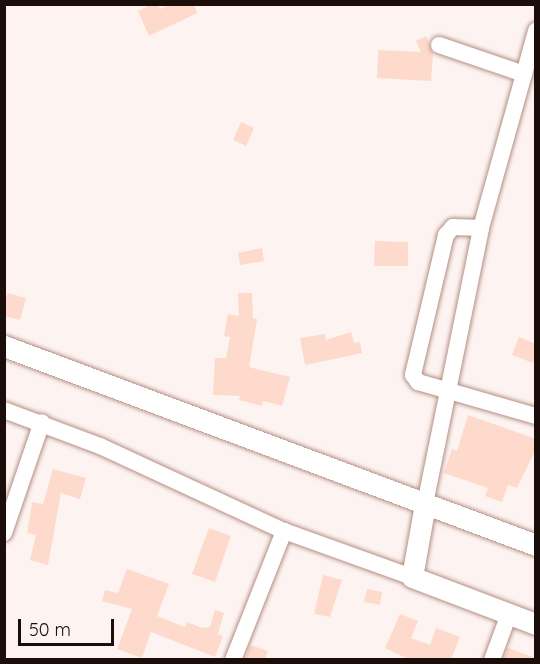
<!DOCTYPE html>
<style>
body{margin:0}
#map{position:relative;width:540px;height:664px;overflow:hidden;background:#fdf4f1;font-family:Quicksand,sans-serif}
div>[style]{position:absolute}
.building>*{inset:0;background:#fddacb}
.roads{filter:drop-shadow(0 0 2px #b48f82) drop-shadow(0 0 2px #b48f82)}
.minor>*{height:16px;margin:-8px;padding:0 8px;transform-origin:8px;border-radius:8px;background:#fff}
.major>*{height:21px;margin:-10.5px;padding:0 10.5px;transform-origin:10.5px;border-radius:10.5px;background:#fff}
span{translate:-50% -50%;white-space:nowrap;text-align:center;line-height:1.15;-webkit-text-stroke:6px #fdf4f1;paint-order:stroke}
.frame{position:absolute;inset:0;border:6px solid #1b0d09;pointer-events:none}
.scale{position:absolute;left:18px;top:619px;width:96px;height:27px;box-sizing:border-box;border:3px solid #1b0d09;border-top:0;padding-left:8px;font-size:18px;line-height:21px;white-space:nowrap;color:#1b0d09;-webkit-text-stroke:4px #fdf4f1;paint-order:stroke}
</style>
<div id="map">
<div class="building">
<div style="clip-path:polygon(152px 4px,158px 4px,160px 9px,171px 4px,194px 4px,197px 13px,149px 36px,138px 11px)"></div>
<div style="clip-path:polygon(426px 36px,433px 53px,431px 81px,377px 78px,378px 50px,421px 52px,416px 41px)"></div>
<div style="clip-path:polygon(241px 122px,254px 128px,246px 146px,233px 140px)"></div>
<div style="clip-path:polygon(375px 241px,408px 242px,408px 266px,374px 266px)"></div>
<div style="clip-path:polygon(262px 248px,264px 261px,240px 265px,238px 253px)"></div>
<div style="clip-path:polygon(7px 293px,26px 298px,20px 320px,4px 316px)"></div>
<div style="clip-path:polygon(238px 293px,252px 293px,253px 318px,257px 319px,249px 367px,290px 377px,282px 406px,263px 401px,262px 406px,239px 400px,240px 396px,213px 395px,215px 358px,226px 358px,230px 337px,224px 336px,228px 314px,239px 316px)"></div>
<div style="clip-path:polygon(351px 332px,354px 343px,360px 342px,362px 353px,305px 365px,300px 338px,325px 334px,326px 340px)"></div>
<div style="clip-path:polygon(519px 337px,536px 344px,533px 363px,512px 355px)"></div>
<div style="clip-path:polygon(468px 415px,536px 439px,536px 449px,517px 488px,508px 485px,502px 502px,485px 496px,488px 488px,444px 473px,452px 449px,457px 451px)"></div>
<div style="clip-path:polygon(53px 469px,86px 478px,80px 499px,61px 493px,48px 565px,30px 560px,36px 535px,27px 533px,32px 502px,43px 504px)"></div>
<div style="clip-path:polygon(209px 528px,231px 536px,215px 582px,192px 574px)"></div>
<div style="clip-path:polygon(127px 569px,169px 584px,157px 616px,185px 627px,187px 622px,202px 628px,210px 627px,215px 610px,224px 613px,218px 634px,223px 636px,215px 657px,151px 632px,142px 658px,117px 649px,132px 609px,102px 601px,105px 590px,118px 593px)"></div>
<div style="clip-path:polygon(323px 575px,342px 580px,330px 617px,314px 614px)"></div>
<div style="clip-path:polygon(367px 589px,382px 592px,380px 605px,364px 602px)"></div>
<div style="clip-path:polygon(400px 614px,418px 621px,411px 638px,430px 645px,436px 628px,460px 637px,451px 660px,410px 660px,385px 648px)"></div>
<div style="clip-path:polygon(250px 645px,268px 651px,265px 660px,245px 660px)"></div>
<div style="clip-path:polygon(508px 648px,536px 658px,536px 660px,503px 660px)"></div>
</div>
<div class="roads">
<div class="minor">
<div style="left:439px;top:45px;width:90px;rotate:18.8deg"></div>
<div style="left:481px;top:228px;width:28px;rotate:-178deg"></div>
<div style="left:453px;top:227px;width:11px;rotate:131deg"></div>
<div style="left:446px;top:235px;width:144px;rotate:103.3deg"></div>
<div style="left:413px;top:375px;width:9px;rotate:54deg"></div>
<div style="left:418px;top:382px;width:123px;rotate:16.1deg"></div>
<div style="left:4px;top:410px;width:103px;rotate:20.6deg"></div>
<div style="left:100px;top:446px;width:203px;rotate:24.8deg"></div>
<div style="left:284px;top:531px;width:136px;rotate:19.8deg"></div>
<div style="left:425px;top:504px;width:282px;rotate:-78.5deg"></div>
<div style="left:481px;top:228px;width:205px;rotate:-74.4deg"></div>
<div style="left:4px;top:533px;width:117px;rotate:-71.1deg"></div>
<div style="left:233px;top:660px;width:139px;rotate:-68.4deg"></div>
<div style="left:492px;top:660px;width:49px;rotate:-69.7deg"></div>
</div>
<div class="major">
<div style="left:4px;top:346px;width:568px;rotate:20.51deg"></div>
<div style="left:425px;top:504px;width:74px;rotate:100.1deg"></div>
<div style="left:412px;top:577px;width:133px;rotate:20.8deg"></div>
</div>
</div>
<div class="frame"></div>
<div class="scale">50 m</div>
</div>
